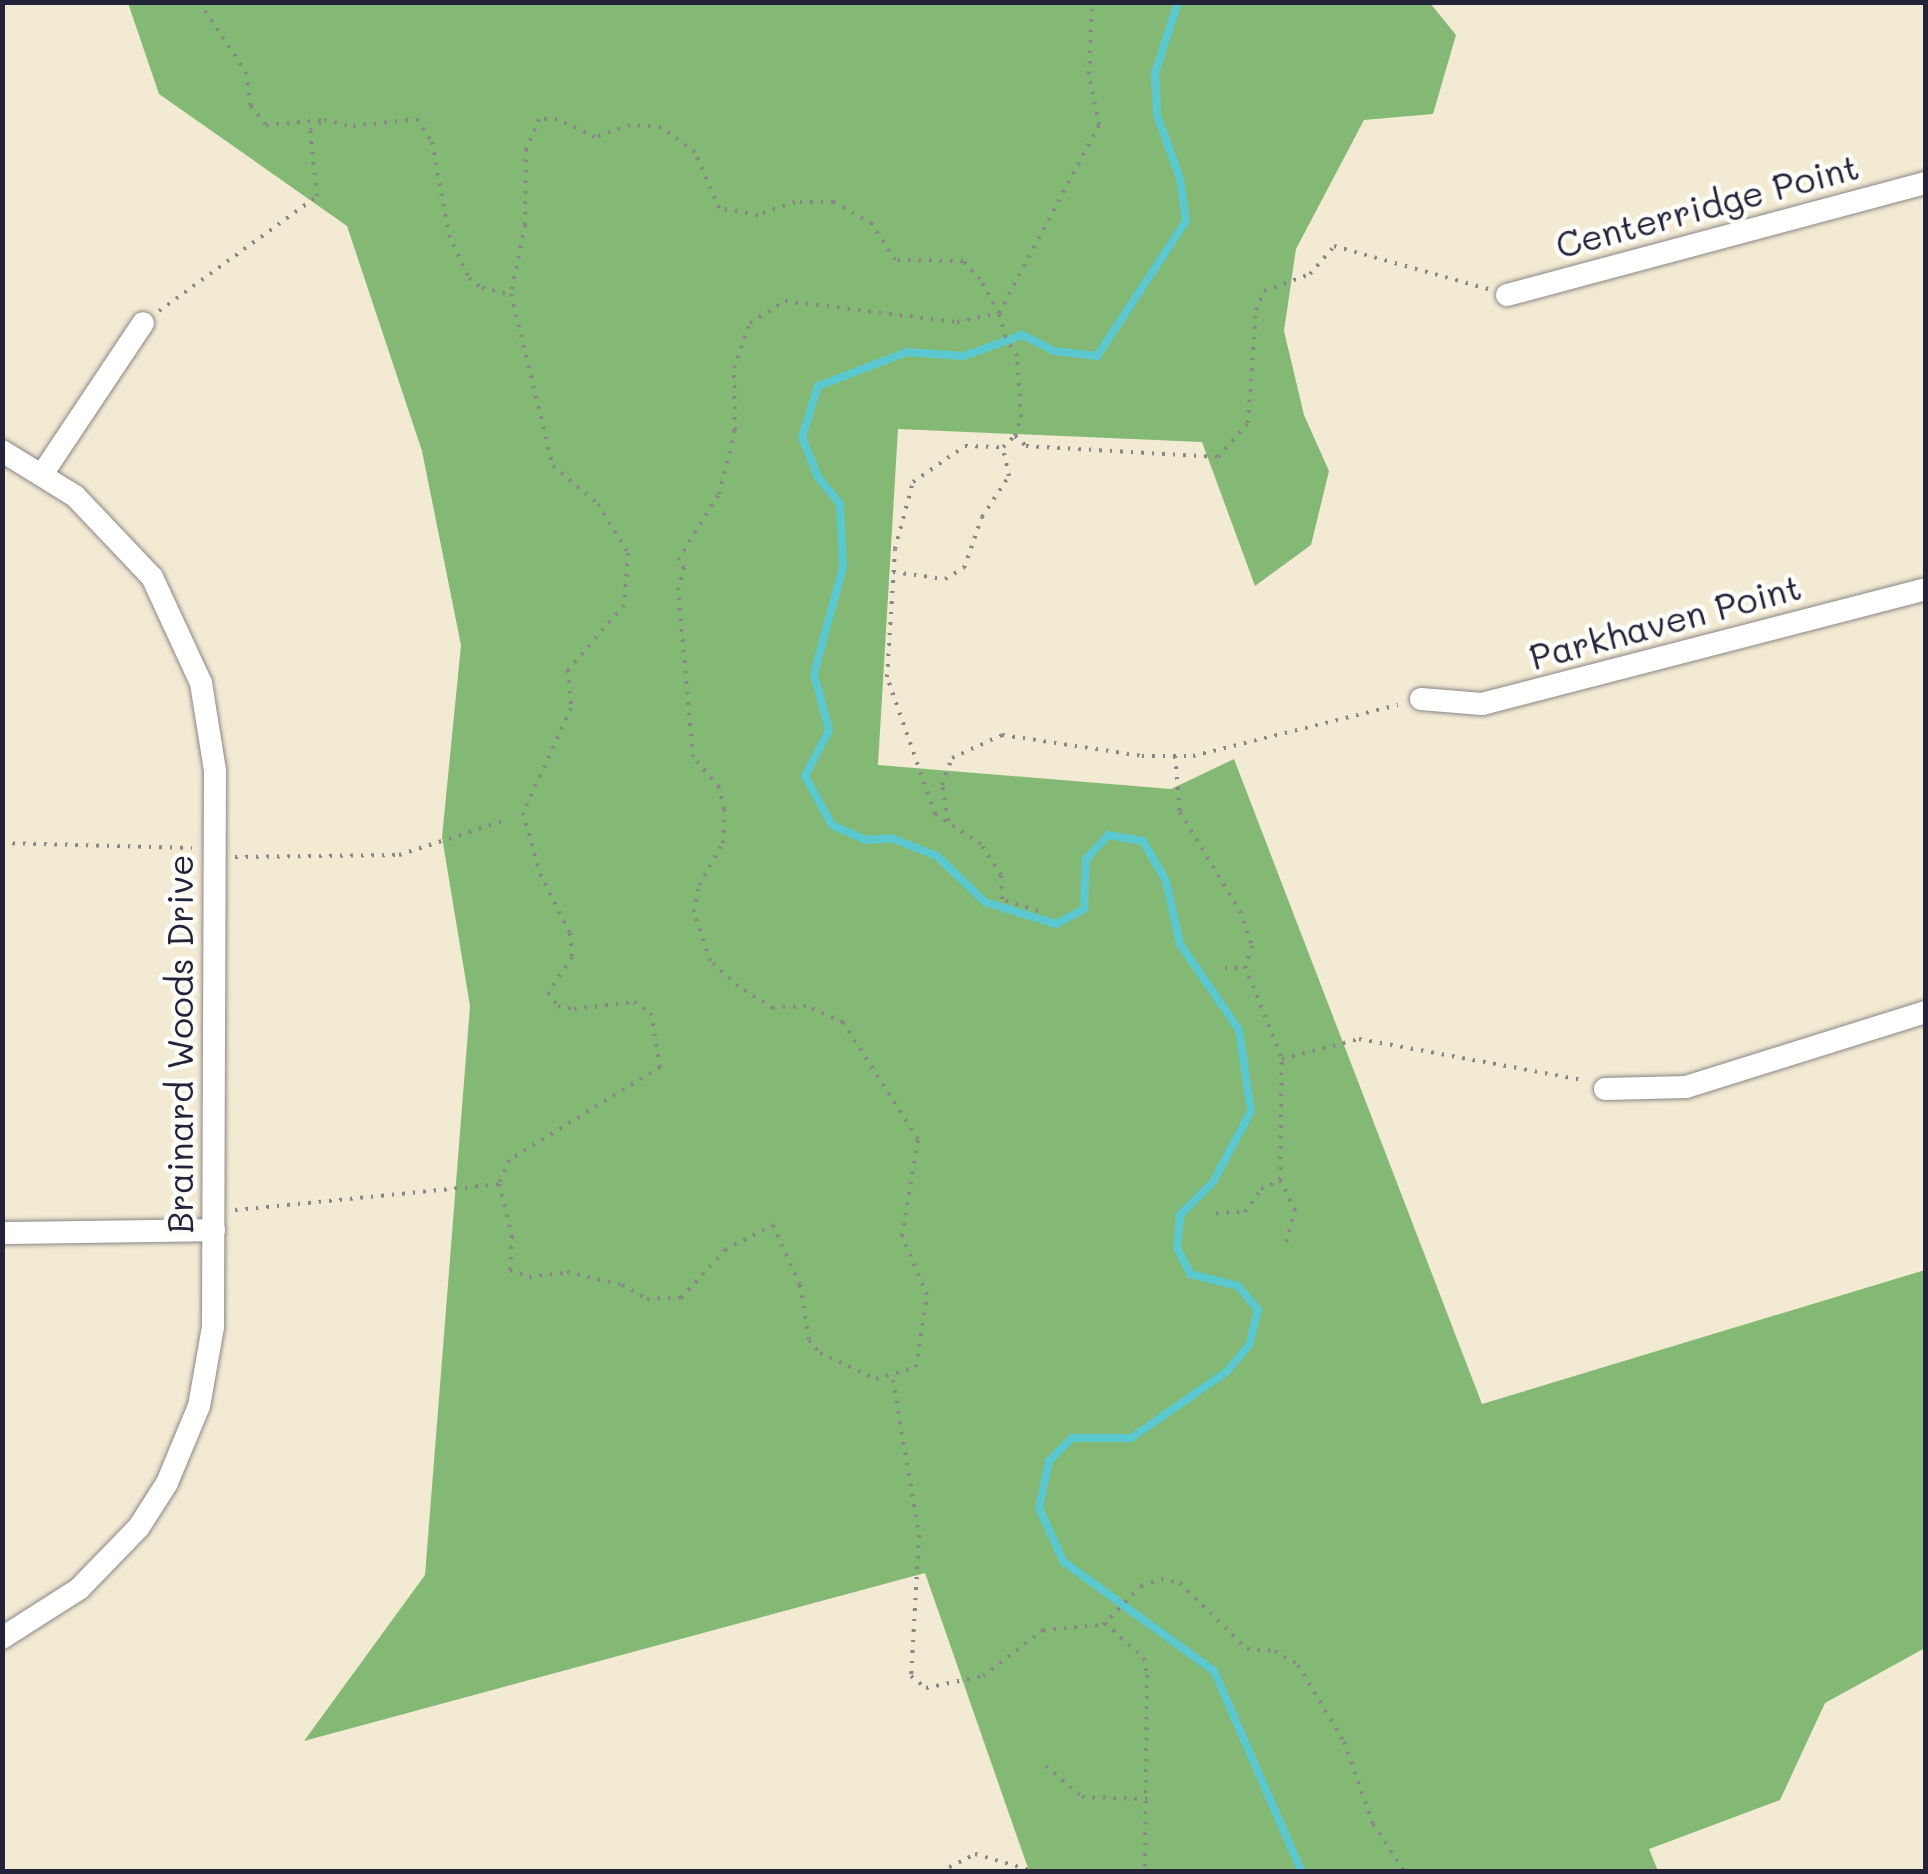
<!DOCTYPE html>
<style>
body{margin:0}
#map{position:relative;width:1928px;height:1874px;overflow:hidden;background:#f3ead3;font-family:Mali,sans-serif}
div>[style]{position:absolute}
.forest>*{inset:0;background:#84b975}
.stream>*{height:8px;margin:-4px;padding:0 4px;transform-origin:4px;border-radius:4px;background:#5ac8ce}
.path>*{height:4px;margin-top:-2px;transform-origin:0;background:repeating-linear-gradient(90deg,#8a8687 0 2.5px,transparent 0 10.5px)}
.roads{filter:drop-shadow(0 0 2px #8a8687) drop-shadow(0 0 2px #8a8687)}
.minor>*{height:22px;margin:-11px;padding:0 11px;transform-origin:11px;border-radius:11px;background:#fff}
span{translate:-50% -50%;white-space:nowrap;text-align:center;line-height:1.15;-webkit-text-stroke:9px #fdfcf7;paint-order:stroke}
.street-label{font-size:35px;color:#22223b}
.frame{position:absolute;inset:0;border:5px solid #22223b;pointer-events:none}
</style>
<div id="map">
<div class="forest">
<div style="clip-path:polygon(128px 3px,1430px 3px,1456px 35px,1433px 114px,1364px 120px,1296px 249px,1284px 331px,1304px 415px,1329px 471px,1311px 545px,1255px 586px,1202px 442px,898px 429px,878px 765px,1171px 789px,1234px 759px,1482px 1404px,1925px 1270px,1925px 1648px,1825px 1703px,1780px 1800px,1649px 1849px,1658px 1871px,1029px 1871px,925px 1573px,304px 1741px,425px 1575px,470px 1006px,442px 837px,461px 645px,422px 451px,347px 226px,159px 94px)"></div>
</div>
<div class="stream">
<div style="left:1178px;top:2px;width:75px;rotate:107.9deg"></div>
<div style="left:1155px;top:73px;width:42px;rotate:87.3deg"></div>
<div style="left:1157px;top:115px;width:68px;rotate:70.2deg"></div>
<div style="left:1180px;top:179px;width:42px;rotate:81.9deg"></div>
<div style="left:1186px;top:221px;width:162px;rotate:123.4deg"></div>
<div style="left:1097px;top:356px;width:43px;rotate:-173.4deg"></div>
<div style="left:1054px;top:351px;width:36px;rotate:-153deg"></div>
<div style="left:1022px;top:335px;width:62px;rotate:160.1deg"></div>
<div style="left:964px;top:356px;width:57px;rotate:-176deg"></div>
<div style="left:907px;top:352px;width:95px;rotate:159.1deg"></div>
<div style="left:818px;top:386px;width:53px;rotate:107.4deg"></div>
<div style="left:802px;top:437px;width:43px;rotate:68.2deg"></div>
<div style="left:818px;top:477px;width:35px;rotate:51deg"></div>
<div style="left:840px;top:504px;width:63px;rotate:87.3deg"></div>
<div style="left:843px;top:567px;width:111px;rotate:105.2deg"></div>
<div style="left:814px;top:674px;width:58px;rotate:75deg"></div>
<div style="left:829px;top:730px;width:52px;rotate:117.6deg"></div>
<div style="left:805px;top:776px;width:56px;rotate:61.1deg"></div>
<div style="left:832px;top:825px;width:36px;rotate:24deg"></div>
<div style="left:865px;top:840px;width:26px;rotate:-4deg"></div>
<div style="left:891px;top:838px;width:49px;rotate:21.4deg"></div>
<div style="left:937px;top:856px;width:66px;rotate:43.8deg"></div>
<div style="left:985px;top:902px;width:74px;rotate:17.2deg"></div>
<div style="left:1056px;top:924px;width:32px;rotate:-28deg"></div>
<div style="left:1084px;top:909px;width:50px;rotate:-87.7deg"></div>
<div style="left:1086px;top:859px;width:33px;rotate:-47deg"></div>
<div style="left:1108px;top:835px;width:36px;rotate:10deg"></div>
<div style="left:1143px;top:841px;width:46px;rotate:60.1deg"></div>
<div style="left:1166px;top:881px;width:65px;rotate:77.5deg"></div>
<div style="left:1180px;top:944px;width:104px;rotate:55.5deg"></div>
<div style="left:1239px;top:1030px;width:82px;rotate:81.6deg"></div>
<div style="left:1251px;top:1111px;width:81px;rotate:118.2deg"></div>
<div style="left:1213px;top:1182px;width:47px;rotate:135deg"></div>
<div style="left:1180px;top:1215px;width:33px;rotate:95deg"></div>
<div style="left:1177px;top:1248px;width:29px;rotate:63deg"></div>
<div style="left:1190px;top:1274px;width:49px;rotate:14deg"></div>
<div style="left:1238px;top:1286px;width:31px;rotate:50deg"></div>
<div style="left:1258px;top:1310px;width:36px;rotate:104deg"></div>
<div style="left:1249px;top:1345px;width:35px;rotate:130deg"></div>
<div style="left:1226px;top:1372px;width:116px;rotate:145.2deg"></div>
<div style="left:1131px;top:1438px;width:59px;rotate:180deg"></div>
<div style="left:1072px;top:1438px;width:33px;rotate:135deg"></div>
<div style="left:1049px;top:1461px;width:48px;rotate:102deg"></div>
<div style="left:1039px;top:1508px;width:60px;rotate:65.2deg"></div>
<div style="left:1064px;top:1562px;width:185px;rotate:36deg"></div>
<div style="left:1214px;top:1671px;width:219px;rotate:66.4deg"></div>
</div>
<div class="path">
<div style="left:199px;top:2px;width:84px;rotate:56.1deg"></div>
<div style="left:246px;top:72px;width:34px;rotate:82deg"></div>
<div style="left:251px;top:106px;width:24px;rotate:52deg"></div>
<div style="left:266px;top:125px;width:58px;rotate:-4.9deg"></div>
<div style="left:159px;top:311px;width:195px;rotate:-36deg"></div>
<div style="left:317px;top:196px;width:66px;rotate:-96.1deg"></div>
<div style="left:310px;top:130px;width:17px;rotate:-36deg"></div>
<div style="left:324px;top:120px;width:30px;rotate:12deg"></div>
<div style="left:353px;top:126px;width:64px;rotate:-6.2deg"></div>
<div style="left:417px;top:119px;width:27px;rotate:57deg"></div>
<div style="left:432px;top:142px;width:95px;rotate:79.6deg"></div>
<div style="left:449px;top:235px;width:47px;rotate:65.1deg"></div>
<div style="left:469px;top:278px;width:16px;rotate:38deg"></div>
<div style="left:482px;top:288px;width:30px;rotate:12deg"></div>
<div style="left:1015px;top:436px;width:15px;rotate:42deg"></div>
<div style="left:1026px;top:446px;width:192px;rotate:3.3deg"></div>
<div style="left:1218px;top:457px;width:45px;rotate:-48.6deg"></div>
<div style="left:1248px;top:423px;width:113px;rotate:-86deg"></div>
<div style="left:1256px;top:310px;width:21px;rotate:-67deg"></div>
<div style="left:1264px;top:291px;width:49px;rotate:-20.3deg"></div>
<div style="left:1310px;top:274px;width:37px;rotate:-49deg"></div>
<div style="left:1334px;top:246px;width:160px;rotate:15.6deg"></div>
<div style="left:893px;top:572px;width:52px;rotate:7.7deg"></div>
<div style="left:945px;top:579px;width:22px;rotate:-30deg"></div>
<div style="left:964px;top:568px;width:54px;rotate:-70.6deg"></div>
<div style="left:982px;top:517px;width:49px;rotate:-56.6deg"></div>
<div style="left:1009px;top:476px;width:30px;rotate:-102deg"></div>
<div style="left:1175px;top:756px;width:56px;rotate:84.9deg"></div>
<div style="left:1180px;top:812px;width:116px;rotate:58.8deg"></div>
<div style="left:1240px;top:911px;width:37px;rotate:71deg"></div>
<div style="left:1252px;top:946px;width:21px;rotate:109deg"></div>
<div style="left:1245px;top:966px;width:100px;rotate:68.3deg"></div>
<div style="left:1282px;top:1059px;width:80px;rotate:-14.6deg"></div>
<div style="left:1359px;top:1039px;width:227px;rotate:10.4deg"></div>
<div style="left:948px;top:821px;width:36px;rotate:-99deg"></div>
<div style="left:942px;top:785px;width:29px;rotate:-70deg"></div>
<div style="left:952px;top:758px;width:55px;rotate:-24.7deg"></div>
<div style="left:1002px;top:735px;width:142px;rotate:8.5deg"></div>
<div style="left:1142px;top:756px;width:51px"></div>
<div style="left:1193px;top:756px;width:211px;rotate:-14deg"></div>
<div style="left:2px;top:843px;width:190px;rotate:1.5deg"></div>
<div style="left:235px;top:857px;width:164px;rotate:-0.7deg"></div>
<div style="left:399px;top:855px;width:109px;rotate:-18.1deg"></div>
<div style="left:1038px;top:911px;width:38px;rotate:-162deg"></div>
<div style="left:1002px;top:899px;width:24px;rotate:-92deg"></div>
<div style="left:1001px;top:875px;width:37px;rotate:-123deg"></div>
<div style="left:981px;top:844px;width:55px;rotate:-146.9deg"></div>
<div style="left:935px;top:814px;width:145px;rotate:-109.3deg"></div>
<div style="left:887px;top:677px;width:128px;rotate:-86.4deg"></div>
<div style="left:895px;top:549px;width:69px;rotate:-75deg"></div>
<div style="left:913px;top:482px;width:63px;rotate:-34.7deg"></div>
<div style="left:965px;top:446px;width:38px;rotate:2deg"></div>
<div style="left:1003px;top:447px;width:16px;rotate:-43deg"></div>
<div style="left:1015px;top:436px;width:20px;rotate:-72deg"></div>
<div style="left:1021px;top:417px;width:61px;rotate:-93.8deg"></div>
<div style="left:1017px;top:356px;width:22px;rotate:-122deg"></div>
<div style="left:1005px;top:337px;width:25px;rotate:-104deg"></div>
<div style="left:999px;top:313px;width:39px;rotate:-119deg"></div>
<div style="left:980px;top:279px;width:25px;rotate:-133deg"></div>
<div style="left:963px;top:261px;width:68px;rotate:-179.2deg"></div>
<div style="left:895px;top:260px;width:43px;rotate:-122.6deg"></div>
<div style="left:872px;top:224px;width:44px;rotate:-149.9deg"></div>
<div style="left:834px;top:202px;width:39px;rotate:180deg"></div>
<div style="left:795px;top:202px;width:39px;rotate:161deg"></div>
<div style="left:758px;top:215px;width:40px;rotate:-170deg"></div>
<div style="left:719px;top:208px;width:61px;rotate:-113.2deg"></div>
<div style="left:695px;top:152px;width:42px;rotate:-143.7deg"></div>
<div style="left:661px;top:127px;width:31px;rotate:-176deg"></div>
<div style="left:630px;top:125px;width:37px;rotate:161deg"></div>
<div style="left:595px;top:137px;width:42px;rotate:-154.7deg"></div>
<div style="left:557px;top:119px;width:18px;rotate:180deg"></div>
<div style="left:539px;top:119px;width:33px;rotate:113deg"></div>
<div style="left:526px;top:149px;width:76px;rotate:90.8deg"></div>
<div style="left:525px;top:225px;width:70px;rotate:101.5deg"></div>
<div style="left:511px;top:294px;width:177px;rotate:76.3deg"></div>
<div style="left:553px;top:466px;width:59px;rotate:40.2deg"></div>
<div style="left:598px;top:504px;width:57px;rotate:58.5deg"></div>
<div style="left:628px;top:553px;width:52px;rotate:94.4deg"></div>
<div style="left:624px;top:605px;width:86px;rotate:130.7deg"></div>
<div style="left:568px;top:670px;width:38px;rotate:85deg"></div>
<div style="left:571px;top:708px;width:115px;rotate:114.6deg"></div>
<div style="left:523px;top:813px;width:63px;rotate:74.4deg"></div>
<div style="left:540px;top:874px;width:66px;rotate:63deg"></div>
<div style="left:570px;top:933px;width:24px;rotate:85deg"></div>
<div style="left:572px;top:957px;width:43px;rotate:123.7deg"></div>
<div style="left:548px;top:993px;width:16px;rotate:52deg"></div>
<div style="left:558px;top:1006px;width:16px;rotate:11deg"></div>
<div style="left:574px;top:1009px;width:60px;rotate:-6.7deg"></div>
<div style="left:634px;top:1002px;width:20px;rotate:33deg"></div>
<div style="left:651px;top:1013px;width:55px;rotate:80.5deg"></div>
<div style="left:660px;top:1067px;width:177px;rotate:148.4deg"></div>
<div style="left:509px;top:1160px;width:26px;rotate:113deg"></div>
<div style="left:499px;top:1184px;width:54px;rotate:76deg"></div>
<div style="left:512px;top:1236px;width:34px;rotate:93deg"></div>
<div style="left:510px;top:1270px;width:20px;rotate:20deg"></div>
<div style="left:529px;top:1277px;width:38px;rotate:-7deg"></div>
<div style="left:567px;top:1272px;width:57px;rotate:13.3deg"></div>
<div style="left:622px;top:1285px;width:29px;rotate:29deg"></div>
<div style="left:647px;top:1299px;width:34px;rotate:-2deg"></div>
<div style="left:681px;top:1298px;width:65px;rotate:-47.5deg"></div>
<div style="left:725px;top:1250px;width:54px;rotate:-27.5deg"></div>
<div style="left:773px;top:1225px;width:66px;rotate:65.8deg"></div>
<div style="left:800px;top:1285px;width:56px;rotate:80.7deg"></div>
<div style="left:809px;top:1340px;width:17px;rotate:50deg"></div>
<div style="left:820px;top:1353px;width:62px;rotate:24.9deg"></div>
<div style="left:876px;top:1379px;width:42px;rotate:-16.7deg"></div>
<div style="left:916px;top:1367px;width:73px;rotate:-81.3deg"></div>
<div style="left:927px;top:1295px;width:64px;rotate:-113deg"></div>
<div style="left:902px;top:1236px;width:98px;rotate:-80.6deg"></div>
<div style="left:918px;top:1139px;width:139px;rotate:-122.7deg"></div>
<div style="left:843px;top:1022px;width:40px;rotate:-156.6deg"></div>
<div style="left:806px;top:1006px;width:33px;rotate:177deg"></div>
<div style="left:773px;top:1008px;width:41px;rotate:-147.8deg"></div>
<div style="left:738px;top:986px;width:38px;rotate:-138deg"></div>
<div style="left:710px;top:961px;width:52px;rotate:-108.1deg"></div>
<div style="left:694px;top:912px;width:27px;rotate:-80deg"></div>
<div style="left:699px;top:885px;width:48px;rotate:-60.3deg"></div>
<div style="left:723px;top:843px;width:34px;rotate:-88deg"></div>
<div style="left:724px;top:809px;width:23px;rotate:-103deg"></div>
<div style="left:719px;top:787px;width:40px;rotate:-131deg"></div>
<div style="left:693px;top:757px;width:168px;rotate:-95.1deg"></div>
<div style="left:678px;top:590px;width:23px;rotate:-75deg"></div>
<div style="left:684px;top:568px;width:10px;rotate:-127deg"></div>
<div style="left:678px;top:560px;width:78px;rotate:-58.2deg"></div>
<div style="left:719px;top:494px;width:66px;rotate:-76deg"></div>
<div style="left:735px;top:430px;width:62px;rotate:-90.9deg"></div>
<div style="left:734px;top:368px;width:48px;rotate:-70.4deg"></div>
<div style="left:750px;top:323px;width:41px;rotate:-32.2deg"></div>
<div style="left:785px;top:301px;width:173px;rotate:7deg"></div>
<div style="left:957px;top:322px;width:43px;rotate:-12.1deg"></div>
<div style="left:999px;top:313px;width:213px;rotate:-62deg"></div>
<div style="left:1099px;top:125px;width:52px;rotate:-101.1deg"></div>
<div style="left:1089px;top:74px;width:72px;rotate:-87.6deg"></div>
<div style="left:1225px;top:968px;width:20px"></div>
<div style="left:1280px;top:1180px;width:33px;rotate:63deg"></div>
<div style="left:1295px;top:1209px;width:42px;rotate:105deg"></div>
<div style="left:235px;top:1210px;width:265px;rotate:-5.6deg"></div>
<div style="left:1216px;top:1213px;width:29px;rotate:-2deg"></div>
<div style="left:1245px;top:1212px;width:28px;rotate:-55deg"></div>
<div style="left:1261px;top:1189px;width:21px;rotate:-25deg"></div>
<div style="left:1280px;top:1180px;width:121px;rotate:-89.1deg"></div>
<div style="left:893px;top:1380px;width:157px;rotate:80.5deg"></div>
<div style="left:919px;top:1535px;width:141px;rotate:93.2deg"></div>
<div style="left:911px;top:1676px;width:19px;rotate:39deg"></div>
<div style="left:926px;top:1688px;width:58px;rotate:-11.9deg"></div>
<div style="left:983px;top:1676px;width:76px;rotate:-37.5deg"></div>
<div style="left:1043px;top:1630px;width:60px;rotate:-4.8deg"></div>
<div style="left:1103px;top:1625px;width:54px;rotate:-45.7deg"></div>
<div style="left:1141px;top:1586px;width:21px;rotate:-19deg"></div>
<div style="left:1161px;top:1579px;width:19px;rotate:12deg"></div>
<div style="left:1180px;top:1583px;width:94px;rotate:44.6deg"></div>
<div style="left:1247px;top:1649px;width:28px;rotate:4deg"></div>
<div style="left:1275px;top:1651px;width:27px;rotate:31deg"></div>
<div style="left:1298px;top:1665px;width:90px;rotate:59.1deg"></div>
<div style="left:1344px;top:1742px;width:87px;rotate:70.5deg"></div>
<div style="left:1373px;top:1824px;width:58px;rotate:56.3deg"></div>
<div style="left:1105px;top:1623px;width:52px;rotate:41.9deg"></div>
<div style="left:1144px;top:1658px;width:17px;rotate:80deg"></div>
<div style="left:1147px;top:1675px;width:197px;rotate:90.6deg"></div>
<div style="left:1046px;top:1766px;width:48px;rotate:40.7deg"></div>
<div style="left:1082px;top:1797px;width:68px;rotate:1.7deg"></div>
<div style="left:940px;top:1872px;width:39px;rotate:-27deg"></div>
<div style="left:975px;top:1854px;width:64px;rotate:16.4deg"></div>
</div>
<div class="roads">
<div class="minor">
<div style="left:1507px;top:295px;width:434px;rotate:-15deg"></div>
<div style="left:2px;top:451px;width:86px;rotate:31.7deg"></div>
<div style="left:75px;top:496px;width:112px;rotate:46.5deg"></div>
<div style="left:152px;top:577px;width:117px;rotate:65.2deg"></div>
<div style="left:201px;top:683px;width:88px;rotate:80.9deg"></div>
<div style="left:215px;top:770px;width:557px;rotate:90.21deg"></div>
<div style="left:213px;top:1327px;width:80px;rotate:100deg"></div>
<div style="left:199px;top:1406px;width:83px;rotate:112.6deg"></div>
<div style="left:167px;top:1483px;width:52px;rotate:122.5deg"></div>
<div style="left:139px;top:1527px;width:86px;rotate:134.1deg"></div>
<div style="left:79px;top:1589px;width:91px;rotate:147.5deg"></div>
<div style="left:43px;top:473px;width:180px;rotate:-56.3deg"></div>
<div style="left:1421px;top:699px;width:61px;rotate:4.7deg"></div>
<div style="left:1482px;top:704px;width:459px;rotate:-14.5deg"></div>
<div style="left:1605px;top:1089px;width:81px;rotate:-1.4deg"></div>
<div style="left:1686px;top:1087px;width:251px;rotate:-17.4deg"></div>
<div style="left:2px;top:1233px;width:212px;rotate:-0.8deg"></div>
</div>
</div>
<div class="street-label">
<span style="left:1707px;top:205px;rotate:-15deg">Centerridge Point</span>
<span style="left:1665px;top:621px;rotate:-15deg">Parkhaven Point</span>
<span style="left:179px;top:1044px;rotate:-90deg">Brainard Woods Drive</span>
</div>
<div class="frame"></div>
</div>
